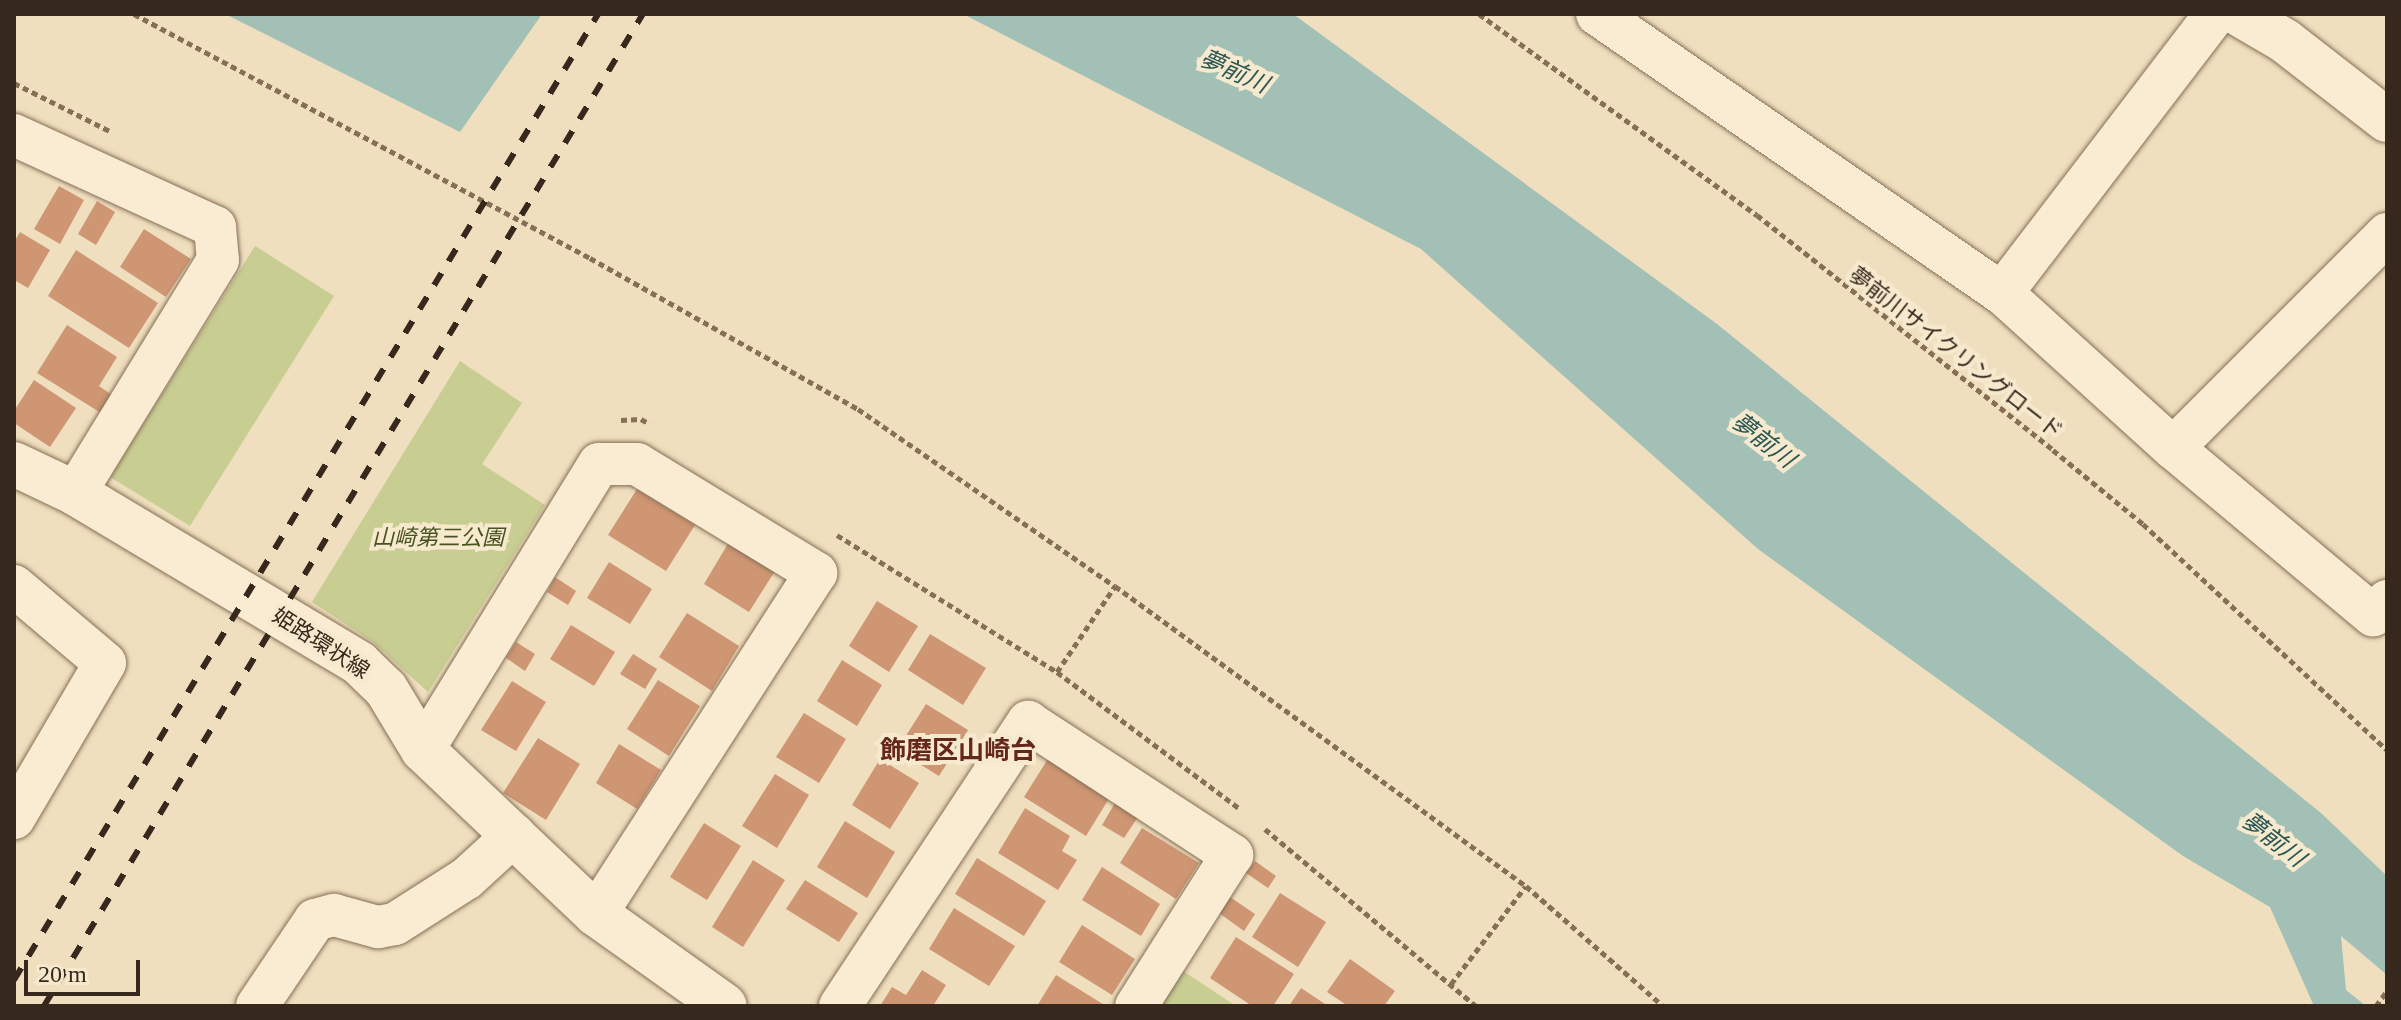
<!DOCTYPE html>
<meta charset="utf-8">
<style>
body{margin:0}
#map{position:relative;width:2401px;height:1020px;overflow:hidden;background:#efdfbe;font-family:"Times New Roman","Noto Sans JP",serif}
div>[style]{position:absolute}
.green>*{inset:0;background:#c8cd92}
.water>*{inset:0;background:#a2c0b6}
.building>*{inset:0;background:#ce9673}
.path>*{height:5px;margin-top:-2.5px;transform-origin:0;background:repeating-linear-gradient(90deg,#876f57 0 6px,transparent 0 10px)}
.roads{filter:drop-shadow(0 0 2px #876f57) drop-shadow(0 0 2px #876f57)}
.street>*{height:42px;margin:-21px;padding:0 21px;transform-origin:21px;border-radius:21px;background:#f9ecd2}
.secondary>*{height:44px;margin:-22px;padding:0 22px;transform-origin:22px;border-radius:22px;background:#f9ecd2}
.rail>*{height:6px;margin-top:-3px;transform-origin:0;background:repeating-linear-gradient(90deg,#36281c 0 14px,transparent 0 28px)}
span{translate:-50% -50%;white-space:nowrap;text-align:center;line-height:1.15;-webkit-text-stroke:8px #f6e9ce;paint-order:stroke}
.street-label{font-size:22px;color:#36281c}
.park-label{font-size:22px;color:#485322;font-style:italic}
.water-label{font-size:24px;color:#2a5753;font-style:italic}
.quarter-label{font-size:26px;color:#64271a;font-weight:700}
.frame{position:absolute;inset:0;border:16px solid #36281c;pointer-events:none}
.scale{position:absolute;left:24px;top:960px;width:116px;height:36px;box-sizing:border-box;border:4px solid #36281c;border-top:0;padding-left:10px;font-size:24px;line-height:28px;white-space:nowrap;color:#36281c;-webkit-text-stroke:6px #f6e9ce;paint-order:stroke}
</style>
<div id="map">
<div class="green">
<div style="clip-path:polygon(255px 246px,334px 296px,190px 526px,110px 477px)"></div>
<div style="clip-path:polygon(460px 361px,522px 403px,482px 464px,545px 505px,428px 692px,373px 642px,312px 602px)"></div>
<div style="clip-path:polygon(1183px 971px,1236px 1006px,1161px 1006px)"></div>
</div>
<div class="water">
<div style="clip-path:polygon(225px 14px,542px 14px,460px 132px)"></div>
<div style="clip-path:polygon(963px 14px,1293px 14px,1717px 324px,2321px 813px,2387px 876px,2387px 975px,2341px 936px,2346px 990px,2366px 1006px,2314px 1006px,2270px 907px,2183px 856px,1758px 549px,1421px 249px)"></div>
</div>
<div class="building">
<div style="clip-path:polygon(59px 186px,84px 200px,60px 244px,34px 229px)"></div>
<div style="clip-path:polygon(97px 201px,115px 212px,96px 245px,78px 234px)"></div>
<div style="clip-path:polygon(144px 229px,191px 259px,166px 297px,120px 267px)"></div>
<div style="clip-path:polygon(20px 232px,50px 250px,28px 288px,14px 280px,14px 242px)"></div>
<div style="clip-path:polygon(76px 250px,158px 303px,129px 348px,48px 296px)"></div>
<div style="clip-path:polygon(67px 325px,117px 357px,99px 386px,112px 395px,101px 413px,37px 373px)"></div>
<div style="clip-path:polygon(34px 380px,76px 408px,50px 447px,14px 423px,14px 411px)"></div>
<div style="clip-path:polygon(637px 489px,695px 525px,666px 571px,608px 535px)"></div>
<div style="clip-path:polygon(729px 542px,775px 571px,749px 612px,704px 584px)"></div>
<div style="clip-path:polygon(609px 562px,652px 589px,630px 624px,587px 598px)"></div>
<div style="clip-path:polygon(555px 577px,576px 591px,568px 605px,547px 592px)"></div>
<div style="clip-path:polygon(877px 601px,918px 626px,889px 672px,849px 646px)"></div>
<div style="clip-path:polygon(687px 613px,739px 646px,712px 691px,659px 657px)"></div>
<div style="clip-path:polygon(571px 625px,615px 652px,594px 686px,550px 659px)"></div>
<div style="clip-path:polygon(930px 634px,986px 668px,963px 705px,908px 670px)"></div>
<div style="clip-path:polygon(516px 642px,535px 654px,525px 671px,506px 658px)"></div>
<div style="clip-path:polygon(633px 654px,657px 669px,645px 689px,620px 674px)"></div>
<div style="clip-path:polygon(842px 660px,882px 685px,857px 726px,817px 701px)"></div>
<div style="clip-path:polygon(658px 680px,700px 706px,669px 756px,627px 729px)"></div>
<div style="clip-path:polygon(512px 681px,546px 702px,516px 751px,481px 730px)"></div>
<div style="clip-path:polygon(926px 704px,968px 730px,939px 776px,897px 750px)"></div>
<div style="clip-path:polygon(804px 713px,846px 739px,819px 783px,776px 757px)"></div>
<div style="clip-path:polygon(538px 738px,580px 764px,546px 820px,503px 793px)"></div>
<div style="clip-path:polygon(619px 744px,661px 770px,637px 809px,596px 783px)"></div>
<div style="clip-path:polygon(1051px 754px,1113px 792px,1086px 836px,1024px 797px)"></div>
<div style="clip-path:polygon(880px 759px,919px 783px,890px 829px,852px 805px)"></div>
<div style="clip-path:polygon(775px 774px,809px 795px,777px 848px,742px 826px)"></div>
<div style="clip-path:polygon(1115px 803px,1138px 817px,1124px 838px,1102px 825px)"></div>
<div style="clip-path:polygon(1025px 808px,1070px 836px,1062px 851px,1077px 860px,1058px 890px,998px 853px)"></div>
<div style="clip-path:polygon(845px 821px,895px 852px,867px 898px,817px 867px)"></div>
<div style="clip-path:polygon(704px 823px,741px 846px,707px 900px,670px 877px)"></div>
<div style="clip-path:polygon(1142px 828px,1199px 863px,1176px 899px,1120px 863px)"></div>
<div style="clip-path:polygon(977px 858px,1046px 901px,1024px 936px,955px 894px)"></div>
<div style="clip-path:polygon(753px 860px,785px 880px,743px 947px,712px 927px)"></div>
<div style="clip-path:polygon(1255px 861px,1276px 876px,1268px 888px,1246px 873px)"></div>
<div style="clip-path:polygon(1102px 867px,1160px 904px,1141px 936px,1082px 900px)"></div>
<div style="clip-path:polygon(805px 880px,858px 913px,839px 942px,786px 909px)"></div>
<div style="clip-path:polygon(1280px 893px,1326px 922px,1298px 967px,1252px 937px)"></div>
<div style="clip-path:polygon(1230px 897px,1255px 914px,1244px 931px,1219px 913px)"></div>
<div style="clip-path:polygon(954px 908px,1015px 946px,989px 986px,929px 949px)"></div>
<div style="clip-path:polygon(1082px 925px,1135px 959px,1112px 995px,1059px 962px)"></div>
<div style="clip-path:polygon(1236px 937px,1294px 974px,1273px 1006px,1252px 1006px,1210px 978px)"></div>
<div style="clip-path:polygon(1350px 959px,1395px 991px,1384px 1006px,1348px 1006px,1327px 992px)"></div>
<div style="clip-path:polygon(922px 970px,946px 985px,933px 1006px,880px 1006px,892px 987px,906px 995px)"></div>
<div style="clip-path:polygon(1056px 975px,1106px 1006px,1037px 1006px)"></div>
<div style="clip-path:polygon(1301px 988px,1328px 1006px,1289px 1006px)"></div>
</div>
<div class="path">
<div style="left:134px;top:14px;width:517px;rotate:28.15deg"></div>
<div style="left:590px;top:258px;width:308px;rotate:29.4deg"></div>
<div style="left:858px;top:409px;width:312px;rotate:34.6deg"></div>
<div style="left:1115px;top:586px;width:509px;rotate:36.13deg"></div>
<div style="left:1526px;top:886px;width:182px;rotate:41.2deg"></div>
<div style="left:1479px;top:14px;width:343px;rotate:35.9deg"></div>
<div style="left:1757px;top:215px;width:378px;rotate:38.4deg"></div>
<div style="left:2053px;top:450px;width:117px;rotate:39.4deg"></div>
<div style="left:2143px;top:524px;width:333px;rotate:42.8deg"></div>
<div style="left:14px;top:83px;width:107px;rotate:26.6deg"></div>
<div style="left:621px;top:420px;width:20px;rotate:-3deg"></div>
<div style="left:641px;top:419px;width:10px;rotate:29deg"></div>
<div style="left:837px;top:535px;width:259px;rotate:31.9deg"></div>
<div style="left:1057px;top:672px;width:227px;rotate:36.8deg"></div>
<div style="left:1057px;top:672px;width:104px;rotate:-56deg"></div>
<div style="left:1265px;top:829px;width:275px;rotate:40deg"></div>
<div style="left:1451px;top:984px;width:123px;rotate:-52.6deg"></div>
<div style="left:2376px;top:1006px;width:19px;rotate:-54deg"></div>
</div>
<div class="roads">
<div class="street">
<div style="left:1597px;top:14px;width:492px;rotate:34.6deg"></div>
<div style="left:2002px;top:293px;width:231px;rotate:42.2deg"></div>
<div style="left:2173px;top:448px;width:261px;rotate:39.9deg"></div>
<div style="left:2373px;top:615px;width:20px;rotate:-45deg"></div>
<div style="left:14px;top:135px;width:221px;rotate:24.6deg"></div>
<div style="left:215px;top:227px;width:33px;rotate:85deg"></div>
<div style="left:218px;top:260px;width:273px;rotate:121.5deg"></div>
<div style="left:2002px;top:293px;width:351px;rotate:-52.6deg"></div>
<div style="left:2173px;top:448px;width:303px;rotate:-45deg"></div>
<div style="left:14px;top:586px;width:119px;rotate:40.2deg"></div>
<div style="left:105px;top:663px;width:180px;rotate:120.4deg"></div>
<div style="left:423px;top:750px;width:336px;rotate:-58.4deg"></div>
<div style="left:599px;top:464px;width:38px"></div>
<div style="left:637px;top:464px;width:210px;rotate:31.3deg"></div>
<div style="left:816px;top:573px;width:406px;rotate:122.8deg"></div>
<div style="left:257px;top:1006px;width:104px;rotate:-56deg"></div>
<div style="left:315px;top:920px;width:20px;rotate:-15deg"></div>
<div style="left:334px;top:915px;width:46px;rotate:15.3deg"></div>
<div style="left:378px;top:927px;width:17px;rotate:-10deg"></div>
<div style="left:395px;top:924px;width:85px;rotate:-32.6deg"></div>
<div style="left:467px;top:878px;width:64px;rotate:-42.5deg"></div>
<div style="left:840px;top:1006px;width:341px;rotate:-56.5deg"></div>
<div style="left:1028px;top:722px;width:244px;rotate:33.1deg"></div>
<div style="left:1232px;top:855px;width:179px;rotate:122.4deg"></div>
</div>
<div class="secondary">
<div style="left:2239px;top:14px;width:53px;rotate:30.4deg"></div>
<div style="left:2285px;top:41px;width:129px;rotate:37.8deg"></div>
<div style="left:14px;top:464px;width:68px;rotate:25.4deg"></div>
<div style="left:75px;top:493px;width:331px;rotate:30.9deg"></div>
<div style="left:359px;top:663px;width:37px;rotate:44deg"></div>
<div style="left:386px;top:689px;width:71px;rotate:58.8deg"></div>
<div style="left:423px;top:750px;width:238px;rotate:43.5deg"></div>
<div style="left:596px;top:914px;width:158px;rotate:35.5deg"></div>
</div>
</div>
<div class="rail">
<div style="left:14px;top:980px;width:1129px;rotate:-58.84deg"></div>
<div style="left:44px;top:1006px;width:1159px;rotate:-58.88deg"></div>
</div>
<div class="street-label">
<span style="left:1956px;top:353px;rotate:38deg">夢前川サイクリングロード</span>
<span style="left:321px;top:643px;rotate:33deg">姫路環状線</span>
</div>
<div class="park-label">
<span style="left:438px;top:538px">山崎第三公園</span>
</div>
<div class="water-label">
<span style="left:1234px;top:72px;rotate:24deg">夢前川</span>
<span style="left:1763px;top:441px;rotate:38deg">夢前川</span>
<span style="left:2273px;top:840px;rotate:38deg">夢前川</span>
</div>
<div class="quarter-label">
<span style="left:958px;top:751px">飾磨区山崎台</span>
</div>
<div class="frame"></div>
<div class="scale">20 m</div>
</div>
